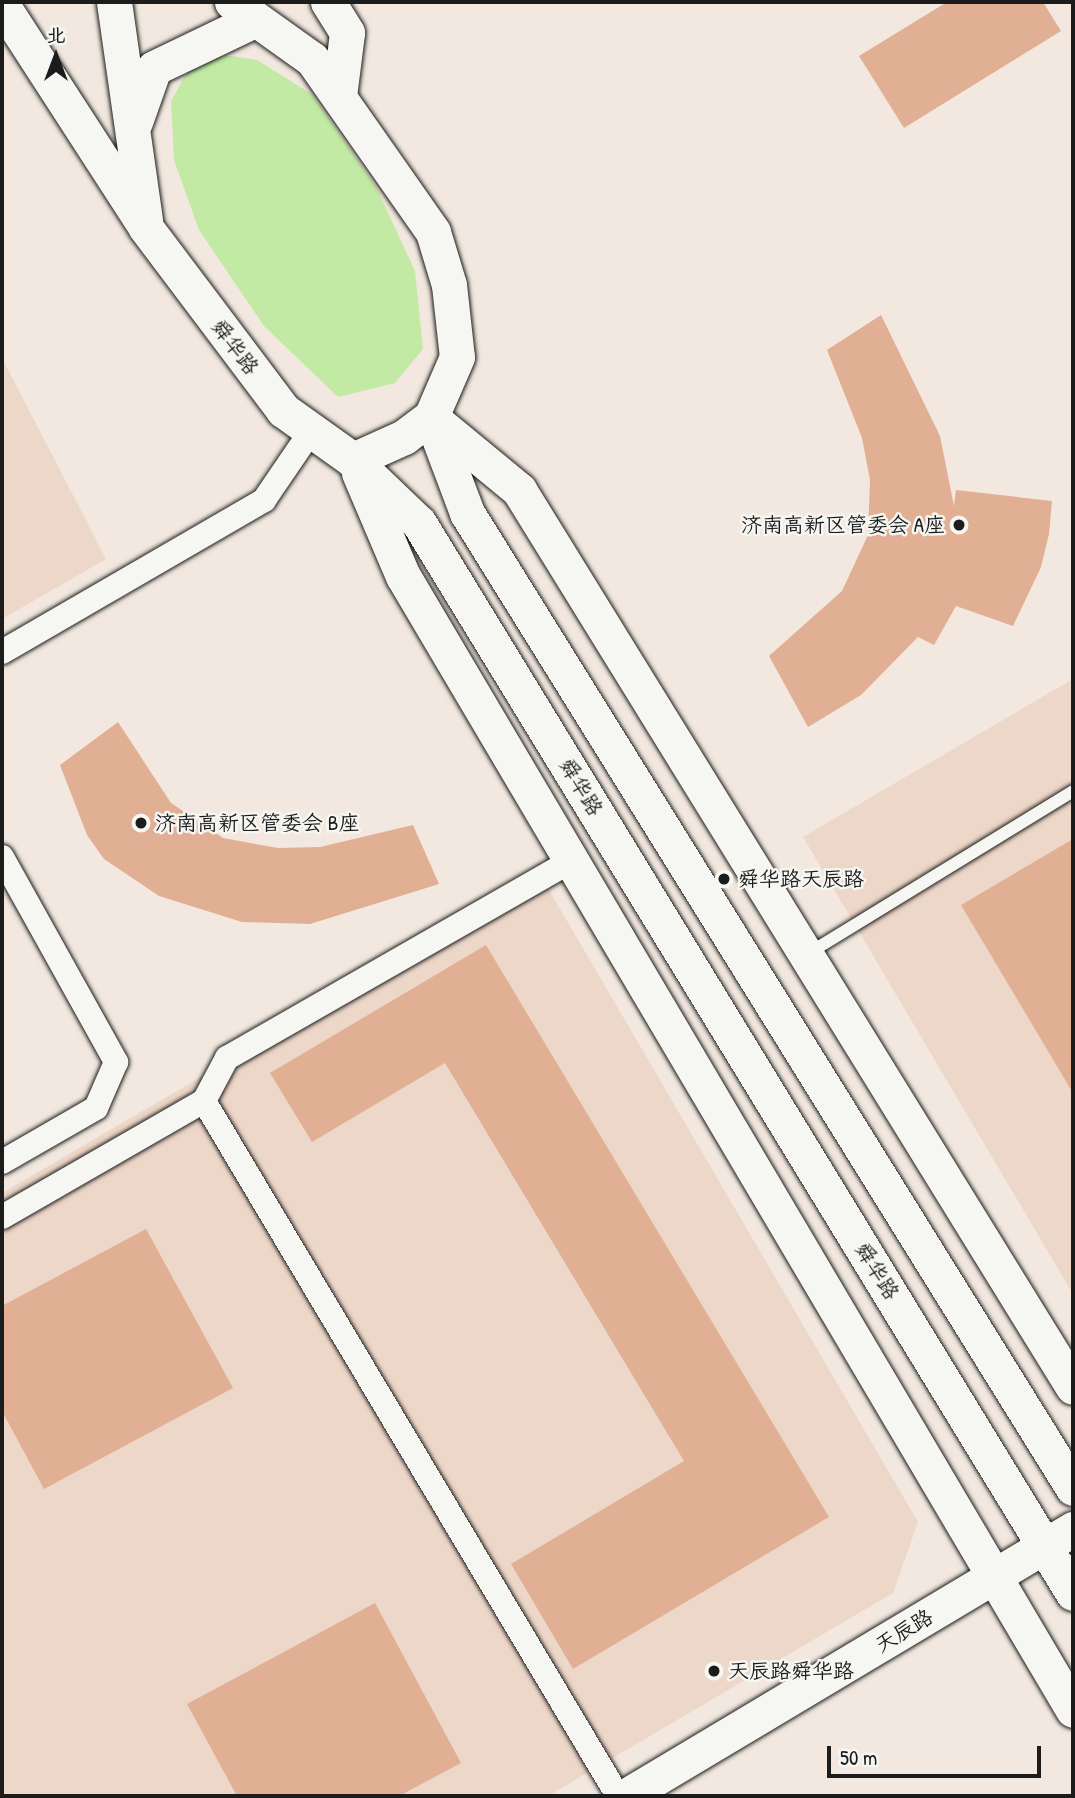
<!DOCTYPE html>
<meta charset="utf-8">
<style>
body{margin:0}
#map{position:relative;width:1075px;height:1798px;overflow:hidden;background:#f2e8df;font-family:"Patrick Hand","LXGW WenKai TC",sans-serif}
div>[style]{position:absolute}
.built>*{inset:0;background:#edd7c8}
.green>*{inset:0;background:#c2eaa5}
.building>*{inset:0;background:#e1af93}
.roads{filter:drop-shadow(0 0 2px #1c1c1c) drop-shadow(0 0 2px #1c1c1c)}
.lane>*{height:12px;margin:-6px;padding:0 6px;transform-origin:6px;border-radius:6px;background:#f6f6f2}
.street>*{height:24px;margin:-12px;padding:0 12px;transform-origin:12px;border-radius:12px;background:#f6f6f2}
.secondary>*{height:35px;margin:-17.5px;padding:0 17.5px;transform-origin:17.5px;border-radius:17.5px;background:#f6f6f2}
.dots>*{width:19px;height:19px;translate:-50% -50%;box-sizing:border-box;border:4px solid #f6f6f2;border-radius:50%}
span{translate:-50% -50%;white-space:nowrap;text-align:center;line-height:1.15;-webkit-text-stroke:5px #f6f6f2;paint-order:stroke}
.street-label{font-size:21px;color:#1c1c1c}
.poi-label{font-size:21px;color:#1c1c1c}
.right{translate:-100% -50%;text-align:right}
.left{translate:0 -50%;text-align:left}
.frame{position:absolute;inset:0;border:4px solid #1c1c1c;pointer-events:none}
.north{position:absolute;left:21px;top:21px;width:70px;height:70px;-webkit-text-stroke:5px #f6f6f2;paint-order:stroke;rotate:0deg;font-size:19px;font-weight:700;line-height:28px;text-align:center;color:#1c1c1c}
.north::after{content:'';display:block;margin:auto;width:24px;height:32px;background:#1c1c1c;clip-path:polygon(50% 0,100% 100%,50% 72%,0 100%)}
.scale{position:absolute;left:827px;top:1746px;width:214px;height:32px;box-sizing:border-box;border:4px solid #1c1c1c;border-top:0;padding-left:9px;font-size:21px;line-height:24px;white-space:nowrap;color:#1c1c1c;-webkit-text-stroke:5px #f6f6f2;paint-order:stroke}
</style>
<div id="map">
<div class="built">
<div style="clip-path:polygon(2px 358px,106px 559px,2px 619px)"></div>
<div style="clip-path:polygon(1073px 679px,1073px 1294px,803px 837px)"></div>
<div style="clip-path:polygon(542px 878px,918px 1522px,893px 1593px,548px 1796px,2px 1796px,2px 1193px)"></div>
</div>
<div class="green">
<div style="clip-path:polygon(225px 55px,257px 60px,313px 95px,376px 187px,415px 271px,423px 349px,395px 383px,338px 397px,264px 326px,199px 230px,174px 160px,171px 101px,190px 67px)"></div>
</div>
<div class="building">
<div style="clip-path:polygon(947px 2px,1043px 2px,1061px 31px,904px 128px,859px 56px)"></div>
<div style="clip-path:polygon(881px 315px,940px 436px,954px 506px,956px 490px,1052px 501px,1049px 534px,1041px 567px,1013px 626px,956px 606px,934px 645px,918px 637px,861px 695px,808px 727px,769px 656px,842px 591px,868px 535px,870px 480px,862px 438px,827px 350px)"></div>
<div style="clip-path:polygon(118px 722px,171px 803px,223px 838px,278px 848px,320px 847px,413px 825px,439px 884px,310px 924px,242px 922px,159px 896px,104px 859px,87px 835px,60px 765px)"></div>
<div style="clip-path:polygon(1073px 839px,1073px 1093px,961px 905px)"></div>
<div style="clip-path:polygon(486px 945px,829px 1517px,573px 1669px,511px 1564px,684px 1461px,445px 1063px,312px 1142px,270px 1073px)"></div>
<div style="clip-path:polygon(146px 1229px,233px 1388px,44px 1489px,2px 1411px,2px 1306px)"></div>
<div style="clip-path:polygon(375px 1603px,461px 1763px,399px 1796px,237px 1796px,187px 1704px)"></div>
</div>
<div class="roads">
<div class="lane">
<div style="left:809px;top:953px;width:310px;rotate:-31.5deg"></div>
</div>
<div class="street">
<div style="left:2px;top:652px;width:303px;rotate:-30.1deg"></div>
<div style="left:264px;top:500px;width:80px;rotate:-55.7deg"></div>
<div style="left:2px;top:857px;width:235px;rotate:60.9deg"></div>
<div style="left:116px;top:1062px;width:50px;rotate:113.5deg"></div>
<div style="left:96px;top:1108px;width:108px;rotate:150.1deg"></div>
<div style="left:204px;top:1101px;width:49px;rotate:-61.9deg"></div>
<div style="left:227px;top:1058px;width:396px;rotate:-29.8deg"></div>
<div style="left:2px;top:1217px;width:233px;rotate:-29.9deg"></div>
<div style="left:204px;top:1101px;width:809px;rotate:59.22deg"></div>
</div>
<div class="secondary">
<div style="left:114px;top:2px;width:221px;rotate:81.9deg"></div>
<div style="left:232px;top:2px;width:98px;rotate:35.5deg"></div>
<div style="left:312px;top:59px;width:211px;rotate:55deg"></div>
<div style="left:433px;top:232px;width:55px;rotate:73.2deg"></div>
<div style="left:449px;top:285px;width:72px;rotate:83.7deg"></div>
<div style="left:457px;top:357px;width:65px;rotate:113.4deg"></div>
<div style="left:431px;top:417px;width:103px;rotate:69.4deg"></div>
<div style="left:467px;top:513px;width:1148px;rotate:58.14deg"></div>
<div style="left:328px;top:2px;width:36px;rotate:58deg"></div>
<div style="left:347px;top:33px;width:64px;rotate:97.2deg"></div>
<div style="left:2px;top:5px;width:265px;rotate:57.1deg"></div>
<div style="left:146px;top:228px;width:228px;rotate:53deg"></div>
<div style="left:283px;top:410px;width:86px;rotate:35.5deg"></div>
<div style="left:353px;top:460px;width:91px;rotate:43.7deg"></div>
<div style="left:419px;top:523px;width:1254px;rotate:58.57deg"></div>
<div style="left:135px;top:122px;width:57px;rotate:-70.6deg"></div>
<div style="left:154px;top:68px;width:109px;rotate:-25.6deg"></div>
<div style="left:433px;top:419px;width:112px;rotate:39.5deg"></div>
<div style="left:519px;top:490px;width:1054px;rotate:58.3deg"></div>
<div style="left:353px;top:460px;width:56px;rotate:-24.3deg"></div>
<div style="left:404px;top:437px;width:34px;rotate:-37deg"></div>
<div style="left:359px;top:473px;width:112px;rotate:66.9deg"></div>
<div style="left:403px;top:576px;width:1317px;rotate:59.42deg"></div>
<div style="left:626px;top:1796px;width:521px;rotate:-30.85deg"></div>
</div>
</div>
<div class="dots">
<div style="left:959px;top:525px;background:#1c1c1c"></div>
<div style="left:141px;top:823px;background:#1c1c1c"></div>
<div style="left:724px;top:879px;background:#1c1c1c"></div>
<div style="left:714px;top:1671px;background:#1c1c1c"></div>
</div>
<div class="street-label">
<span style="left:235px;top:347px;rotate:53deg">舜华路</span>
<span style="left:581px;top:787px;rotate:59deg">舜华路</span>
<span style="left:877px;top:1271px;rotate:58deg">舜华路</span>
<span style="left:904px;top:1631px;rotate:-31deg">天辰路</span>
</div>
<div class="poi-label">
<span class="right" style="left:945px;top:525px">济南高新区管委会 A座</span>
<span class="left" style="left:155px;top:823px">济南高新区管委会 B座</span>
<span class="left" style="left:738px;top:879px">舜华路天辰路</span>
<span class="left" style="left:728px;top:1671px">天辰路舜华路</span>
</div>
<div class="frame"></div>
<div class="north">北</div>
<div class="scale">50 m</div>
</div>
